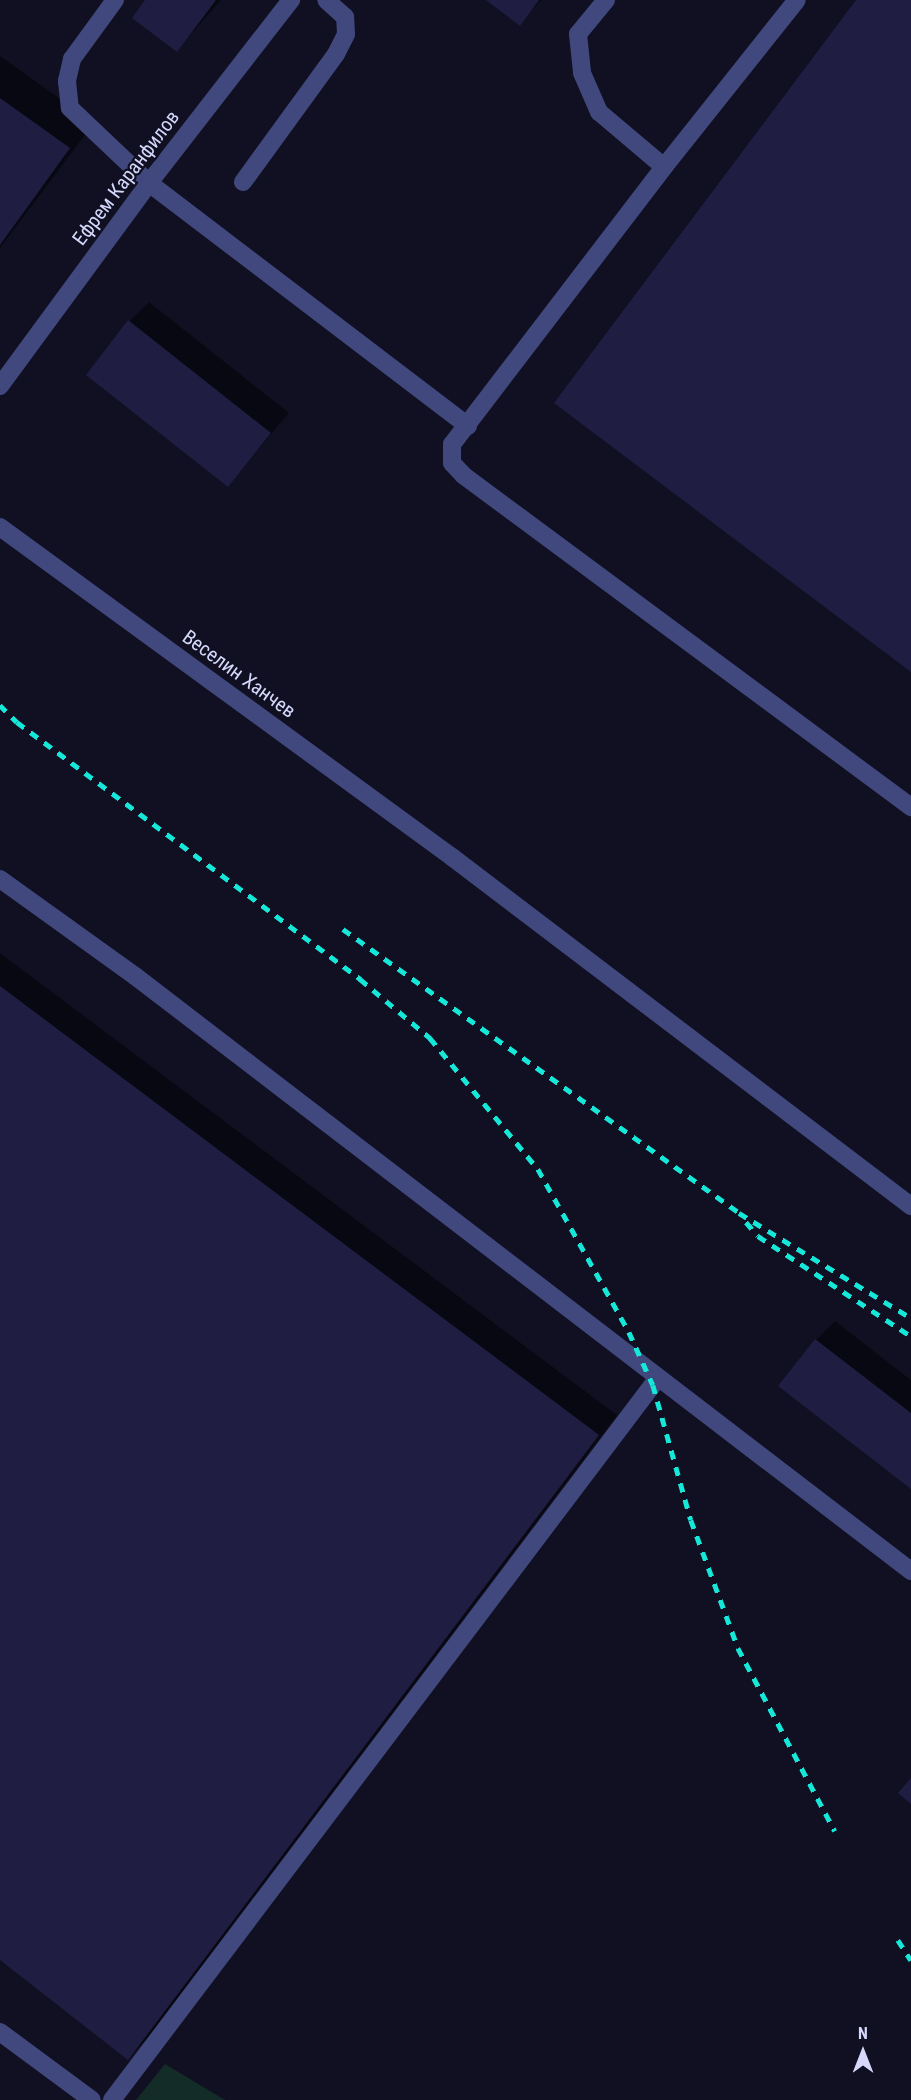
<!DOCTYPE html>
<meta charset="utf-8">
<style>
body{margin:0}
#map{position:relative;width:911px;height:2100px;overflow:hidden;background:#101022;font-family:"Roboto Condensed",sans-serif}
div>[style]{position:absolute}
.green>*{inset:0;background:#142c27}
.shadow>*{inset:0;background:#0007}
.building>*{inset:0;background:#1f1e42}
.minor>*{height:18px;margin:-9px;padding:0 9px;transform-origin:9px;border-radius:9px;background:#40487d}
.rail>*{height:4.5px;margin-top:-2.25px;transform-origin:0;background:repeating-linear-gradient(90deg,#15e7d8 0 9px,transparent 0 17px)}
span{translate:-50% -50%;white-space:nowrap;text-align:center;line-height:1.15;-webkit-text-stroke:4.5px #101022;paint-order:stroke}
.street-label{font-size:20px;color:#d5d8fb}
.north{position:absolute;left:833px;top:2022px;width:60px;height:60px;-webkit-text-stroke:4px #101022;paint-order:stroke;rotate:0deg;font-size:16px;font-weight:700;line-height:24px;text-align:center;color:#d5d8fb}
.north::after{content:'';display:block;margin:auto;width:21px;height:27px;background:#d5d8fb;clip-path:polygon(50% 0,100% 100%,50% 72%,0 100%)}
</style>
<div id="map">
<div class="green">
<div style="clip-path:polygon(165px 2064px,225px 2100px,136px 2100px)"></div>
</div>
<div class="shadow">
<div style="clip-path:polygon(147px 0,221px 0,177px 50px)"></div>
<div style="clip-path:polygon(488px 0,541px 0,520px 24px)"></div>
<div style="clip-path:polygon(0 56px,94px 123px,0 248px)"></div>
<div style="clip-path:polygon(149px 302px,289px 413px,228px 485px,130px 321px)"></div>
<div style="clip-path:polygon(0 953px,617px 1415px,147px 2039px,128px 2058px,0 1958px)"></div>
<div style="clip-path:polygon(835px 1321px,911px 1380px,911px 1487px,816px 1340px)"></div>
</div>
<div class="building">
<div style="clip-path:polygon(145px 0,216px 0,177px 52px,132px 18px)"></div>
<div style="clip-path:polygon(486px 0,539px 0,520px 26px)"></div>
<div style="clip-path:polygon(856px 0,911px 0,911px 672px,554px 403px)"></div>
<div style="clip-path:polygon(0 98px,70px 148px,0 245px)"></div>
<div style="clip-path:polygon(128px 320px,271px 433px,228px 487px,86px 375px)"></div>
<div style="clip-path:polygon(0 986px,599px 1435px,128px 2060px,0 1960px)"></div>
<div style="clip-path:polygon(815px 1339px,911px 1413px,911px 1489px,778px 1386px)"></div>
<div style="clip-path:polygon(911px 1778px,911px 1804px,898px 1793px)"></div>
</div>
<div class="minor">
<div style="left:115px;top:0;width:73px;rotate:126.1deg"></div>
<div style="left:72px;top:59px;width:23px;rotate:103deg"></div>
<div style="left:67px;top:81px;width:27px;rotate:84deg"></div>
<div style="left:70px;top:108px;width:109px;rotate:43.5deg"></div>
<div style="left:149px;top:183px;width:401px;rotate:37.3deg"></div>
<div style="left:606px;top:0;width:44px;rotate:129.5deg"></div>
<div style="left:578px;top:34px;width:39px;rotate:84deg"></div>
<div style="left:582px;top:73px;width:43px;rotate:66.4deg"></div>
<div style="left:599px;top:112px;width:85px;rotate:40.2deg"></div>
<div style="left:664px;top:167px;width:349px;rotate:127.4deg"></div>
<div style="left:452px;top:444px;width:19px;rotate:90deg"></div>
<div style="left:452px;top:463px;width:16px;rotate:47deg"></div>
<div style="left:463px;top:475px;width:558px;rotate:36.54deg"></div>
<div style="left:664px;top:167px;width:213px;rotate:-51.5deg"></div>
<div style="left:243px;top:182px;width:158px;rotate:-54deg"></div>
<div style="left:336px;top:54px;width:22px;rotate:-63deg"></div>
<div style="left:346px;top:34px;width:17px;rotate:-93deg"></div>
<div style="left:345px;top:17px;width:25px;rotate:-138deg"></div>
<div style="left:0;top:386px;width:252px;rotate:-53.7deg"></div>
<div style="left:149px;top:183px;width:232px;rotate:-52.2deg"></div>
<div style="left:0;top:527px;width:560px;rotate:36.13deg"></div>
<div style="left:452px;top:857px;width:577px;rotate:37.25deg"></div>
<div style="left:0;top:879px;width:166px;rotate:35.7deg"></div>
<div style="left:135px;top:976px;width:978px;rotate:37.48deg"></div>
<div style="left:0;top:2032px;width:114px;rotate:36.5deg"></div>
<div style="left:112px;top:2100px;width:904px;rotate:-52.91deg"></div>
</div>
<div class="rail">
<div style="left:0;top:705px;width:24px;rotate:45deg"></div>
<div style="left:17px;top:722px;width:429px;rotate:36.8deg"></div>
<div style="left:360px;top:979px;width:92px;rotate:40.1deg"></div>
<div style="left:430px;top:1038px;width:170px;rotate:50.5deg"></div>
<div style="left:538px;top:1169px;width:187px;rotate:60.8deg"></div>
<div style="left:629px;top:1332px;width:58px;rotate:65.6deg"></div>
<div style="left:653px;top:1385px;width:140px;rotate:74.3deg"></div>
<div style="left:691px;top:1520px;width:136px;rotate:69.8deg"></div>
<div style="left:738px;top:1648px;width:207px;rotate:62.1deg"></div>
<div style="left:343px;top:929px;width:487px;rotate:35.6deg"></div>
<div style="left:739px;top:1213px;width:202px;rotate:31.4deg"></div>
<div style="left:746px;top:1222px;width:18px;rotate:49deg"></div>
<div style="left:758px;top:1236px;width:183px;rotate:33.2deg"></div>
<div style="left:898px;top:1940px;width:24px;rotate:57deg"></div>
</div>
<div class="street-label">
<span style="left:126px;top:178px;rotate:-53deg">Ефрем Каранфилов</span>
<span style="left:239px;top:674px;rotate:36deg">Веселин Ханчев</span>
</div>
<div class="north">N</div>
</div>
